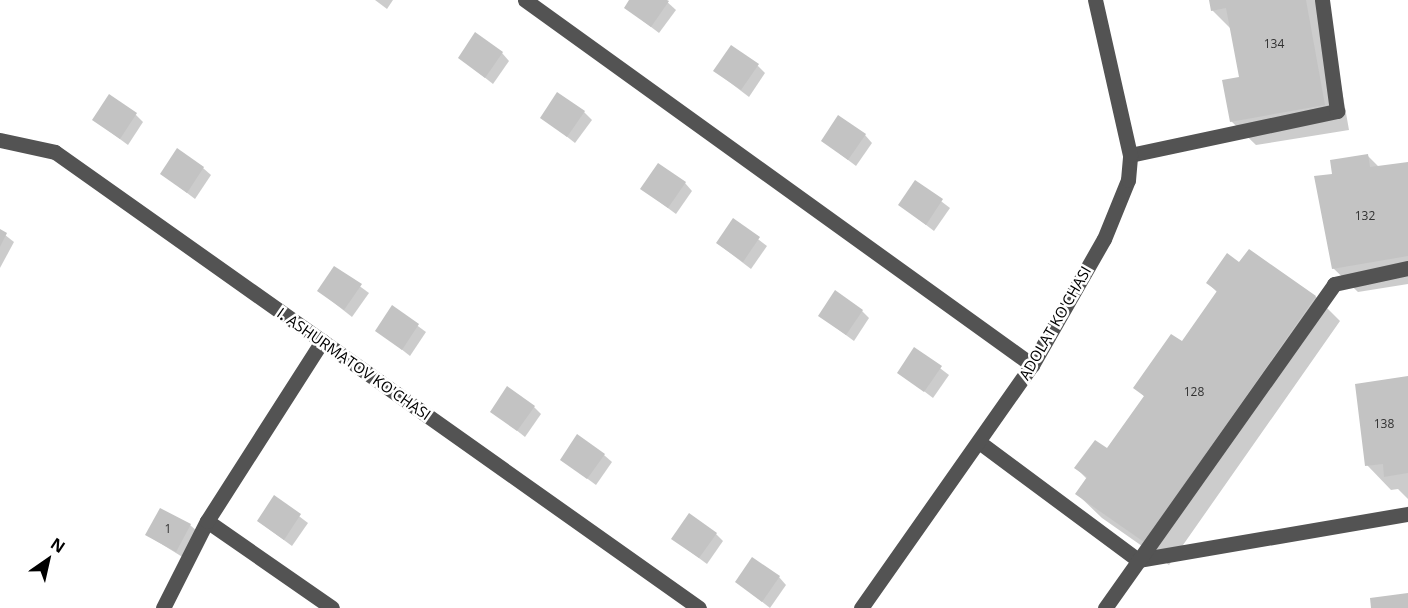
<!DOCTYPE html>
<style>
body{margin:0}
#map{position:relative;width:1408px;height:608px;overflow:hidden;background:#fff;font-family:"Open Sans",sans-serif}
div>[style]{position:absolute}
.shadow>*{inset:0;background:#0003}
.building>*{inset:0;background:#c3c3c3}
.minor>*{height:15px;margin:-7.5px;padding:0 7.5px;transform-origin:7.5px;border-radius:7.5px;background:#535353}
span{translate:-50% -50%;white-space:nowrap;text-align:center;line-height:1.15;-webkit-text-stroke:5px #fff;paint-order:stroke}
.number-label{font-size:12px;color:#313131}
.number-label span{-webkit-text-stroke-width:0}
.street-label{font-size:15px;color:#000}
.north{position:absolute;left:18px;top:530px;width:60px;height:60px;-webkit-text-stroke:4px #fff;paint-order:stroke;rotate:34deg;font-size:16px;font-weight:700;line-height:24px;text-align:center;color:#000}
.north::after{content:'';display:block;margin:auto;width:21px;height:27px;background:#000;clip-path:polygon(50% 0,100% 100%,50% 72%,0 100%)}
</style>
<div id="map">
<div class="shadow">
<div style="clip-path:polygon(375px 0,393px 0,387px 9px)"></div>
<div style="clip-path:polygon(631px 0,665px 0,676px 10px,659px 33px,626px 8px)"></div>
<div style="clip-path:polygon(1210px 0,1326px 0,1349px 130px,1256px 145px,1231px 121px,1241px 79px,1232px 30px,1212px 10px)"></div>
<div style="clip-path:polygon(502px 53px,509px 61px,493px 84px,460px 58px)"></div>
<div style="clip-path:polygon(758px 66px,765px 73px,749px 97px,715px 71px)"></div>
<div style="clip-path:polygon(584px 112px,592px 120px,575px 143px,542px 117px)"></div>
<div style="clip-path:polygon(136px 115px,143px 122px,128px 145px,94px 120px)"></div>
<div style="clip-path:polygon(865px 135px,872px 143px,856px 166px,823px 141px)"></div>
<div style="clip-path:polygon(1367px 155px,1380px 168px,1408px 163px,1408px 284px,1358px 292px,1333px 268px,1334px 175px)"></div>
<div style="clip-path:polygon(203px 168px,211px 175px,195px 199px,161px 173px)"></div>
<div style="clip-path:polygon(916px 182px,950px 208px,934px 231px,900px 205px)"></div>
<div style="clip-path:polygon(685px 183px,692px 191px,676px 214px,642px 189px)"></div>
<div style="clip-path:polygon(733px 220px,767px 246px,751px 269px,717px 243px)"></div>
<div style="clip-path:polygon(0 231px,14px 242px,0 268px)"></div>
<div style="clip-path:polygon(1249px 251px,1316px 297px,1340px 321px,1169px 565px,1102px 518px,1077px 494px,1087px 479px,1076px 468px,1108px 450px,1145px 397px,1135px 387px,1182px 343px,1218px 293px,1208px 283px,1240px 264px)"></div>
<div style="clip-path:polygon(335px 268px,369px 293px,352px 317px,319px 291px)"></div>
<div style="clip-path:polygon(392px 307px,426px 332px,410px 356px,377px 330px)"></div>
<div style="clip-path:polygon(862px 311px,869px 318px,854px 341px,820px 316px)"></div>
<div style="clip-path:polygon(915px 349px,949px 375px,933px 398px,899px 372px)"></div>
<div style="clip-path:polygon(1408px 377px,1408px 499px,1398px 489px,1391px 490px,1367px 465px)"></div>
<div style="clip-path:polygon(534px 407px,541px 414px,525px 437px,492px 411px)"></div>
<div style="clip-path:polygon(604px 455px,612px 462px,596px 485px,562px 460px)"></div>
<div style="clip-path:polygon(274px 497px,308px 523px,292px 546px,258px 521px)"></div>
<div style="clip-path:polygon(190px 525px,198px 532px,184px 558px,147px 535px)"></div>
<div style="clip-path:polygon(716px 534px,723px 541px,707px 564px,673px 539px)"></div>
<div style="clip-path:polygon(779px 577px,786px 585px,770px 608px,737px 582px)"></div>
</div>
<div class="building">
<div style="clip-path:polygon(629px 0,667px 0,669px 1px,651px 27px,624px 8px)"></div>
<div style="clip-path:polygon(1209px 0,1306px 0,1325px 105px,1230px 122px,1222px 80px,1239px 77px,1226px 8px,1211px 11px)"></div>
<div style="clip-path:polygon(475px 32px,503px 52px,485px 78px,458px 58px)"></div>
<div style="clip-path:polygon(731px 45px,759px 64px,741px 90px,713px 71px)"></div>
<div style="clip-path:polygon(557px 92px,585px 111px,567px 137px,540px 118px)"></div>
<div style="clip-path:polygon(109px 94px,137px 113px,120px 139px,92px 120px)"></div>
<div style="clip-path:polygon(838px 115px,866px 134px,848px 160px,821px 141px)"></div>
<div style="clip-path:polygon(177px 148px,204px 167px,187px 193px,160px 174px)"></div>
<div style="clip-path:polygon(1368px 154px,1370px 167px,1408px 162px,1408px 256px,1332px 269px,1314px 176px,1332px 174px,1330px 160px)"></div>
<div style="clip-path:polygon(658px 163px,686px 182px,668px 208px,640px 189px)"></div>
<div style="clip-path:polygon(915px 180px,943px 199px,926px 225px,898px 205px)"></div>
<div style="clip-path:polygon(733px 218px,760px 237px,743px 262px,716px 243px)"></div>
<div style="clip-path:polygon(0 229px,7px 233px,0 247px)"></div>
<div style="clip-path:polygon(1249px 249px,1316px 296px,1144px 542px,1075px 494px,1087px 477px,1074px 468px,1095px 440px,1107px 448px,1144px 396px,1133px 388px,1171px 334px,1182px 341px,1217px 291px,1206px 283px,1227px 253px,1239px 262px)"></div>
<div style="clip-path:polygon(334px 266px,362px 284px,344px 310px,317px 291px)"></div>
<div style="clip-path:polygon(835px 290px,863px 310px,846px 335px,818px 316px)"></div>
<div style="clip-path:polygon(392px 305px,419px 324px,402px 350px,375px 331px)"></div>
<div style="clip-path:polygon(914px 347px,942px 366px,924px 392px,897px 373px)"></div>
<div style="clip-path:polygon(1408px 376px,1408px 473px,1384px 477px,1383px 464px,1365px 466px,1355px 384px)"></div>
<div style="clip-path:polygon(507px 386px,535px 406px,517px 431px,490px 412px)"></div>
<div style="clip-path:polygon(577px 434px,605px 454px,587px 479px,560px 460px)"></div>
<div style="clip-path:polygon(274px 495px,301px 514px,284px 540px,257px 521px)"></div>
<div style="clip-path:polygon(160px 508px,191px 524px,176px 552px,145px 535px)"></div>
<div style="clip-path:polygon(689px 513px,717px 533px,699px 558px,671px 539px)"></div>
<div style="clip-path:polygon(752px 557px,780px 576px,762px 602px,735px 582px)"></div>
<div style="clip-path:polygon(1408px 593px,1408px 608px,1371px 608px,1370px 598px)"></div>
</div>
<div class="minor">
<div style="left:525px;top:0;width:625px;rotate:35.75deg"></div>
<div style="left:0;top:140px;width:56px;rotate:12.3deg"></div>
<div style="left:55px;top:152px;width:789px;rotate:35.3deg"></div>
<div style="left:1130px;top:155px;width:212px;rotate:-12deg"></div>
<div style="left:1337px;top:111px;width:112px;rotate:-97.7deg"></div>
<div style="left:979px;top:442px;width:198px;rotate:36.6deg"></div>
<div style="left:1138px;top:560px;width:274px;rotate:-9.7deg"></div>
<div style="left:207px;top:521px;width:152px;rotate:34.8deg"></div>
<div style="left:163px;top:608px;width:97px;rotate:-63.2deg"></div>
<div style="left:207px;top:521px;width:214px;rotate:-57.4deg"></div>
<div style="left:861px;top:608px;width:297px;rotate:-54.9deg"></div>
<div style="left:1032px;top:365px;width:145px;rotate:-60.3deg"></div>
<div style="left:1104px;top:239px;width:64px;rotate:-67.9deg"></div>
<div style="left:1128px;top:180px;width:25px;rotate:-85deg"></div>
<div style="left:1130px;top:155px;width:159px;rotate:-102.7deg"></div>
<div style="left:1105px;top:608px;width:397px;rotate:-54.7deg"></div>
<div style="left:1334px;top:284px;width:76px;rotate:-12.2deg"></div>
</div>
<div class="number-label">
<span style="left:1274px;top:44px">134</span>
<span style="left:1365px;top:216px">132</span>
<span style="left:1194px;top:392px">128</span>
<span style="left:1384px;top:424px">138</span>
<span style="left:168px;top:529px">1</span>
</div>
<div class="street-label">
<span style="left:1055px;top:323px;rotate:-60deg">ADOLAT KO'CHASI</span>
<span style="left:354px;top:364px;rotate:35deg">I. ASHURMATOV KO'CHASI</span>
</div>
<div class="north">N</div>
</div>
